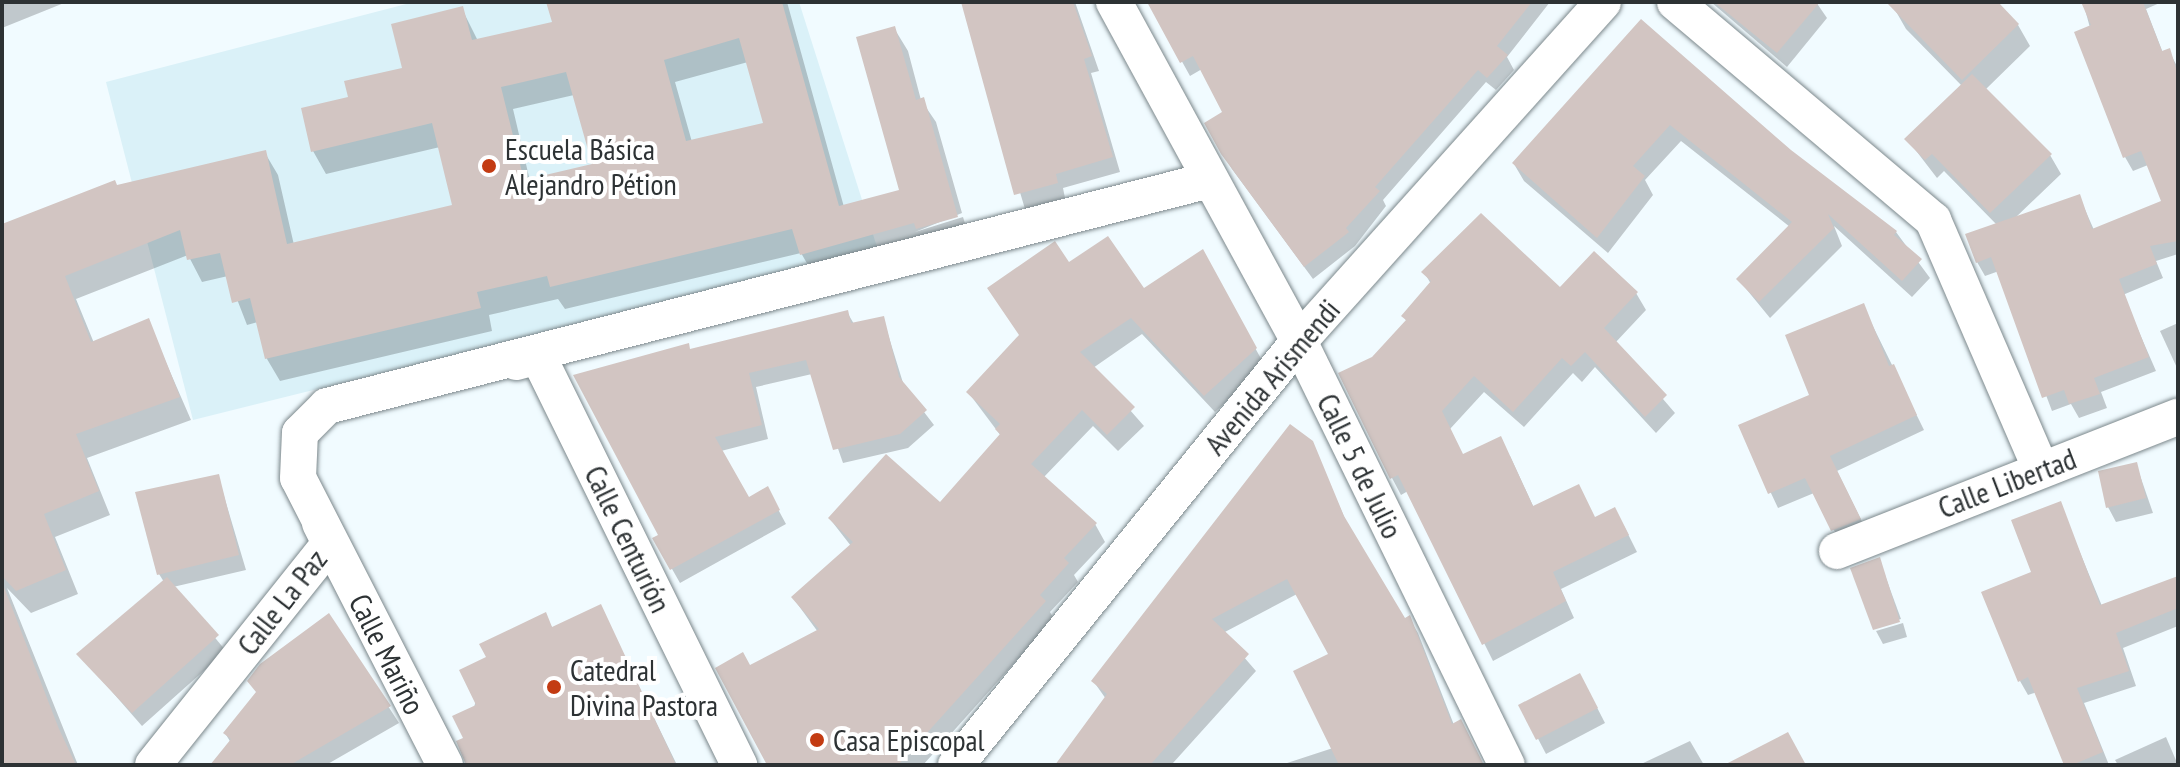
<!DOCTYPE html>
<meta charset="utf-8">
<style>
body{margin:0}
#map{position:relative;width:2180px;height:767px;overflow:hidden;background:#f1fbff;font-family:"PT Sans Narrow",sans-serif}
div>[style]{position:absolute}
.built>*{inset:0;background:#daf1f8}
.shadow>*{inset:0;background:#0003}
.building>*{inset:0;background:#d2c5c2}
.roads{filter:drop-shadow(0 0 2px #7c888c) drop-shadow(0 0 2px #7c888c)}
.street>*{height:36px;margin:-18px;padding:0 18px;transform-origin:18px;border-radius:18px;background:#fff}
.dots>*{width:22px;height:22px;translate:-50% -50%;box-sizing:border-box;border:4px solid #fff;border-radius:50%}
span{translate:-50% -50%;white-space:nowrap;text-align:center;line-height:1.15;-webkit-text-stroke:8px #fff;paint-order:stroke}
.poi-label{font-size:30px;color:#2d3234}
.left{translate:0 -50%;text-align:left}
.street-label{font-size:30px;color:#2d3234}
.frame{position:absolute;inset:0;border:4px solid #2d3234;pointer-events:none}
</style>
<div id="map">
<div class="built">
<div style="clip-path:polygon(414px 2px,799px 2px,878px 250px,193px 420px,106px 82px)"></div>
</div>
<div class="shadow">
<div style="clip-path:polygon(2px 2px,63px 2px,64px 3px,2px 28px)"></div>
<div style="clip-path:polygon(evenodd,548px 2px,787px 2px,844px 207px,901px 191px,894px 28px,908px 51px,921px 100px,936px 122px,962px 213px,915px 232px,963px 217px,970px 239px,815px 277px,801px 253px,565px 309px,558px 299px,489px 315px,492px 331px,280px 381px,267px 359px,258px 322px,247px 325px,228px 276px,202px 282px,188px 255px,76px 299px,94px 343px,148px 321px,191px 420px,87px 458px,110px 515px,55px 537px,78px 594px,31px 613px,7px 588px,78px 765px,2px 765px,2px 228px,117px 187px,265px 153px,278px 175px,294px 245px,454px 207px,440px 147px,326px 174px,313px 151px,350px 99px,404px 69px,462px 9px,478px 41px,554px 23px,548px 2px,748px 62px,765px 124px,692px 142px,675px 82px,748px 62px,548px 2px,574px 95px,594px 165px,530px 181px,513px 109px,574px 95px)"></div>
<div style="clip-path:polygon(963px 2px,1075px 2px,1099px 71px,1091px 73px,1120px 172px,1063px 188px,1065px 198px,1025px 209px)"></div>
<div style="clip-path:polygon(1149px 2px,1550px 2px,1507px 57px,1514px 70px,1496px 90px,1486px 82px,1383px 200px,1386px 206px,1355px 246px,1313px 279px,1232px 169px,1207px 124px,1225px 112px,1202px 69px,1190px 76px)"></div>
<div style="clip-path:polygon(1711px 2px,1816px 2px,1827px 18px,1787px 67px)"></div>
<div style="clip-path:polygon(1900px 2px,1995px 2px,2018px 25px,2030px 46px,1985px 90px,2050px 155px,2061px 174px,2014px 219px,2079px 196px,2094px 230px,2163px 202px,2148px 165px,2133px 171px,2125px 157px,2083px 2px,2162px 2px,2146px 9px,2163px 53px,2169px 51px,2178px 68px,2178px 254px,2156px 261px,2163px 278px,2080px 313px,2129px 309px,2156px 371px,2101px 392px,2107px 408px,2079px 418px,2071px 404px,2052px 411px,1999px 271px,1985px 276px,1977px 262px,1997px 225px,1944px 171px,1937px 178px,1907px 139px,1962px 86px,1906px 29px,1894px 8px)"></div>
<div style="clip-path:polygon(1641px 22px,1789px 152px,1896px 232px,1930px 278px,1912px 297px,1834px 226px,1842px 246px,1770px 318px,1738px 279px,1790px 227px,1681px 141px,1645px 180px,1653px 195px,1608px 253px,1524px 181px,1514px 164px)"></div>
<div style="clip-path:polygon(1069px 265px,1144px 291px,1212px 269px,1265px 366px,1215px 412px,1142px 334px,1093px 368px,1144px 426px,1118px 451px,1093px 426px,1043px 478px,1095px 524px,1105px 542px,1074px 575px,1078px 582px,1050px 612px,1054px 619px,923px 765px,769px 765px,750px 667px,818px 632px,793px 598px,851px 546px,830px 519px,940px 505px,1001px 436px,968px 392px,1020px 336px)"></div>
<div style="clip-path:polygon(1424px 272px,1560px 290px,1636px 293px,1646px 310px,1615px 343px,1675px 413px,1656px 433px,1595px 367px,1582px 382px,1573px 373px,1524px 427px,1484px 392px,1450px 429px,1463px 456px,1510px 456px,1534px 508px,1624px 526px,1637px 552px,1561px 589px,1574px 618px,1493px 661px,1408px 491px,1401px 495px,1392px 478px,1373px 359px,1407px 322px,1404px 317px,1431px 284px)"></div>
<div style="clip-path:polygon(1863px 306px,1924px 430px,1837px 471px,1868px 534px,1842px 545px,1814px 493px,1778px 508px,1740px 427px,1812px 396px)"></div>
<div style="clip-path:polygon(847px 312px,854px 324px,883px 318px,904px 386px,934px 425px,908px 448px,843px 463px,812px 374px,756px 387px,768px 439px,721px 451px,748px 499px,767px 489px,786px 524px,680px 583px,655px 539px,661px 535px,691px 351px)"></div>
<div style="clip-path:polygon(2178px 323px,2178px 370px,2160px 331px)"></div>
<div style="clip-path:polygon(1311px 443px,1351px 532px,1404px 621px,1409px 618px,1418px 633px,1454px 725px,1483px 765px,1281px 765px,1333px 748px,1330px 655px,1297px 594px,1223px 633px,1256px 671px,1173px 763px,1177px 765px,1059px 765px,1106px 699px,1094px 682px)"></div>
<div style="clip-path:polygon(2136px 464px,2153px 513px,2116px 522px,2108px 507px)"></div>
<div style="clip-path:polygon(218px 476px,246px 570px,173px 587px,226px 651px,142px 726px,79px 654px,164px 582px,159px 574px)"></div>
<div style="clip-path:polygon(2060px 504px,2102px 606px,2178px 578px,2178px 626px,2123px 648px,2136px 686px,2084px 703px,2109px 765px,2066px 765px,2037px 692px,2028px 695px,2020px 681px,2033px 573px)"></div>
<div style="clip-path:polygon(1879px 559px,1901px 619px,1874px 627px)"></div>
<div style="clip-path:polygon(600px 607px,677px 765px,468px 765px,465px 739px,488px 658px,545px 615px,553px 629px)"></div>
<div style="clip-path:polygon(329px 615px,399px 723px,326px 765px,213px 765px,231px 743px,225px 733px)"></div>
<div style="clip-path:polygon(1903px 623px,1907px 637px,1883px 644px,1876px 631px)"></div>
<div style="clip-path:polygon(1588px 690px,1605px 723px,1546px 754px,1521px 706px)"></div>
<div style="clip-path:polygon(2166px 737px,2178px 765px,2118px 765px,2115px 760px)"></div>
<div style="clip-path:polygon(1690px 741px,1704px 765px,1639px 765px)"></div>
</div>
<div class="building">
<div style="clip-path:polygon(evenodd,546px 2px,782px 2px,839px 206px,899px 190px,856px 37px,895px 26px,916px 100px,924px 97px,958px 217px,916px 229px,914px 223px,800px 255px,792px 229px,550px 287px,547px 276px,477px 292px,481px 308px,265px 359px,250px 298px,232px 303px,220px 253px,187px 260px,180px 230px,65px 276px,91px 342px,149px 318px,180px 397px,76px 434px,99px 491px,44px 514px,66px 570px,16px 591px,2px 576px,2px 224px,115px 180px,117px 185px,266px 150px,287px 244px,452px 205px,432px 123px,311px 152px,301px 108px,348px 97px,344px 81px,402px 68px,391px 24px,463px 6px,472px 40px,552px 22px,546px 2px,739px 38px,763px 123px,686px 141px,664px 60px,739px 38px,546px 2px,566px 72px,592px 164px,524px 180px,501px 87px,566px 72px)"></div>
<div style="clip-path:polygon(961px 2px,1073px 2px,1092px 56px,1084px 59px,1113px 157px,1056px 174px,1058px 183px,1014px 195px)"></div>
<div style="clip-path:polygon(1147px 2px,1532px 2px,1497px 46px,1508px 55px,1487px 78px,1478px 70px,1375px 187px,1380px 191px,1346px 228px,1349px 232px,1304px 267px,1221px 154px,1204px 123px,1222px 112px,1193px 56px,1180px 63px)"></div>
<div style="clip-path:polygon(1714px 2px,1820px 2px,1777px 53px)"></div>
<div style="clip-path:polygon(1886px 2px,1998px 2px,2019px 24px,1962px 80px)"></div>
<div style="clip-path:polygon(2081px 2px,2143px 2px,2162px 51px,2170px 48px,2178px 75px,2178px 241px,2150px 246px,2157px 264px,2119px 279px,2149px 357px,2094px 378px,2100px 394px,2069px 404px,2064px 390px,2042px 398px,1991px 257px,1976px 263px,1965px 234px,2080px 194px,2092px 229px,2161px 201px,2141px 151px,2123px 158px,2074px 32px,2091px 25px)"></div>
<div style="clip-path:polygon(1641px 19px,1791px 150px,1897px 231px,1894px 235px,1922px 259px,1902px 281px,1828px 214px,1834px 228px,1759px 302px,1736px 279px,1792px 222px,1670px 125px,1633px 166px,1645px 176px,1597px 238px,1512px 163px)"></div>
<div style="clip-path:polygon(1972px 74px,2052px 154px,1990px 213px,1932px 154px,1925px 160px,1904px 139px)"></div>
<div style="clip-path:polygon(1481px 213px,1560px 287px,1594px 251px,1638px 292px,1604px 328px,1667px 395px,1645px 417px,1585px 352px,1571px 366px,1562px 358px,1513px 412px,1474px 376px,1442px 411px,1463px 454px,1501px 436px,1533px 506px,1579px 484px,1595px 517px,1615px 507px,1629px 535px,1553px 572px,1566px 601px,1482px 645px,1398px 475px,1390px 479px,1338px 373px,1372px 357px,1406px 320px,1401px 316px,1431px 281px,1421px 272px)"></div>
<div style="clip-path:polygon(1108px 236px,1144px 288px,1203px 249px,1257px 348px,1204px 396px,1131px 318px,1080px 352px,1135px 407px,1107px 435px,1082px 410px,1031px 464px,1097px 523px,1064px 558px,1069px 563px,1040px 595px,1046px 601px,898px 765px,767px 765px,715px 668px,743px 652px,750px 665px,819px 629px,791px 597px,853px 542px,828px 518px,886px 454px,940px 502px,1000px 434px,995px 429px,1000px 424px,966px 392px,1019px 335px,987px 288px,1055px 241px,1069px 262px)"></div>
<div style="clip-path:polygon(1864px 303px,1889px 366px,1894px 364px,1917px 415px,1830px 456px,1861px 519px,1831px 531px,1805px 478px,1768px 494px,1738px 425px,1809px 395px,1785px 335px)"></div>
<div style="clip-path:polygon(848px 310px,851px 323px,884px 316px,899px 377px,927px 410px,900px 434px,833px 450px,806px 360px,749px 373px,762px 425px,715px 437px,749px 497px,768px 486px,780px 510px,670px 570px,652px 538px,658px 535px,573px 375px,689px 343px,690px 349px)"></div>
<div style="clip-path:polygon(1290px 424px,1313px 441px,1344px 516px,1405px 618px,1410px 615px,1452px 724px,1461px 719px,1484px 765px,1339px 765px,1293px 671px,1328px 654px,1287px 579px,1212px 619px,1249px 654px,1150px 765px,1055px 765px,1107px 694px,1091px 681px)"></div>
<div style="clip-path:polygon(2137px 462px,2146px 498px,2106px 508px,2098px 471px)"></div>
<div style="clip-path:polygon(219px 474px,239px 555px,157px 575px,135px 492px)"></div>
<div style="clip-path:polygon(2061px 501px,2100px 605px,2178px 576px,2178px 608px,2116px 633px,2129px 671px,2077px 688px,2103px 752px,2072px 765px,2064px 765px,2028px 677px,2018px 682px,1981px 592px,2031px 572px,2011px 520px)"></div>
<div style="clip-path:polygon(1880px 557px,1900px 622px,1873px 630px,1850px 568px)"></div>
<div style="clip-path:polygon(167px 577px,219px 635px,132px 713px,76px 654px)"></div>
<div style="clip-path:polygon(4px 587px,59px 729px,76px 765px,2px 765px)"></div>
<div style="clip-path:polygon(601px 604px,676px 765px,466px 765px,456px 741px,463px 738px,452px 716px,476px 705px,459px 670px,486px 657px,479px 644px,546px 612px,552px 627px)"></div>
<div style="clip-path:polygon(329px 613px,391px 706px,290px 765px,210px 765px,231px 739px,223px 733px,256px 692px,247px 681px,260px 664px)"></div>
<div style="clip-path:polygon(1580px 673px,1598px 708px,1536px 740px,1518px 705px)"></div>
<div style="clip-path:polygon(1788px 732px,1806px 765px,1724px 765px)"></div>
</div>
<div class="roads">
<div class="street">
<div style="left:1114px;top:2px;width:386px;rotate:61.4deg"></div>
<div style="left:1299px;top:341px;width:472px;rotate:63.9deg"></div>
<div style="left:1675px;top:2px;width:338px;rotate:40.2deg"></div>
<div style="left:1933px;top:220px;width:271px;rotate:66.6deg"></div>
<div style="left:516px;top:362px;width:23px;rotate:-15deg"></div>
<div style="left:538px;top:356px;width:456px;rotate:63.8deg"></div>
<div style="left:1837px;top:551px;width:366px;rotate:-21.5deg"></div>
<div style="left:153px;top:765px;width:284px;rotate:-51.4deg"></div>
<div style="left:330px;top:543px;width:22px;rotate:-117deg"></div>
<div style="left:445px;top:765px;width:322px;rotate:-117.1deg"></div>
<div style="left:298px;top:478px;width:45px;rotate:-87.5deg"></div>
<div style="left:300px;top:433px;width:38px;rotate:-45deg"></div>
<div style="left:327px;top:406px;width:911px;rotate:-14.36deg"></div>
<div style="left:956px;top:765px;width:545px;rotate:-51.03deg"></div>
<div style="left:1299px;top:341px;width:455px;rotate:-48.1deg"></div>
</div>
</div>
<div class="dots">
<div style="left:489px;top:166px;background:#c33b12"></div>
<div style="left:554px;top:687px;background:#c33b12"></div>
<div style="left:817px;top:740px;background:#c33b12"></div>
</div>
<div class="poi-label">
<span class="left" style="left:505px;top:166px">Escuela Básica<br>Alejandro Pétion</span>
<span class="left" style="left:570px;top:687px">Catedral<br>Divina Pastora</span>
<span class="left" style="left:833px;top:740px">Casa Episcopal</span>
</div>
<div class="street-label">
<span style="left:1272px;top:377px;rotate:-50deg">Avenida Arismendi</span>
<span style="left:1360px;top:466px;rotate:64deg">Calle 5 de Julio</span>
<span style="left:2007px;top:483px;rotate:-21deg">Calle Libertad</span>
<span style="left:628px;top:539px;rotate:64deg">Calle Centurión</span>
<span style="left:282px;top:602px;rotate:-52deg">Calle La Paz</span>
<span style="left:387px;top:654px;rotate:63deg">Calle Mariño</span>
</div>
<div class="frame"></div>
</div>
